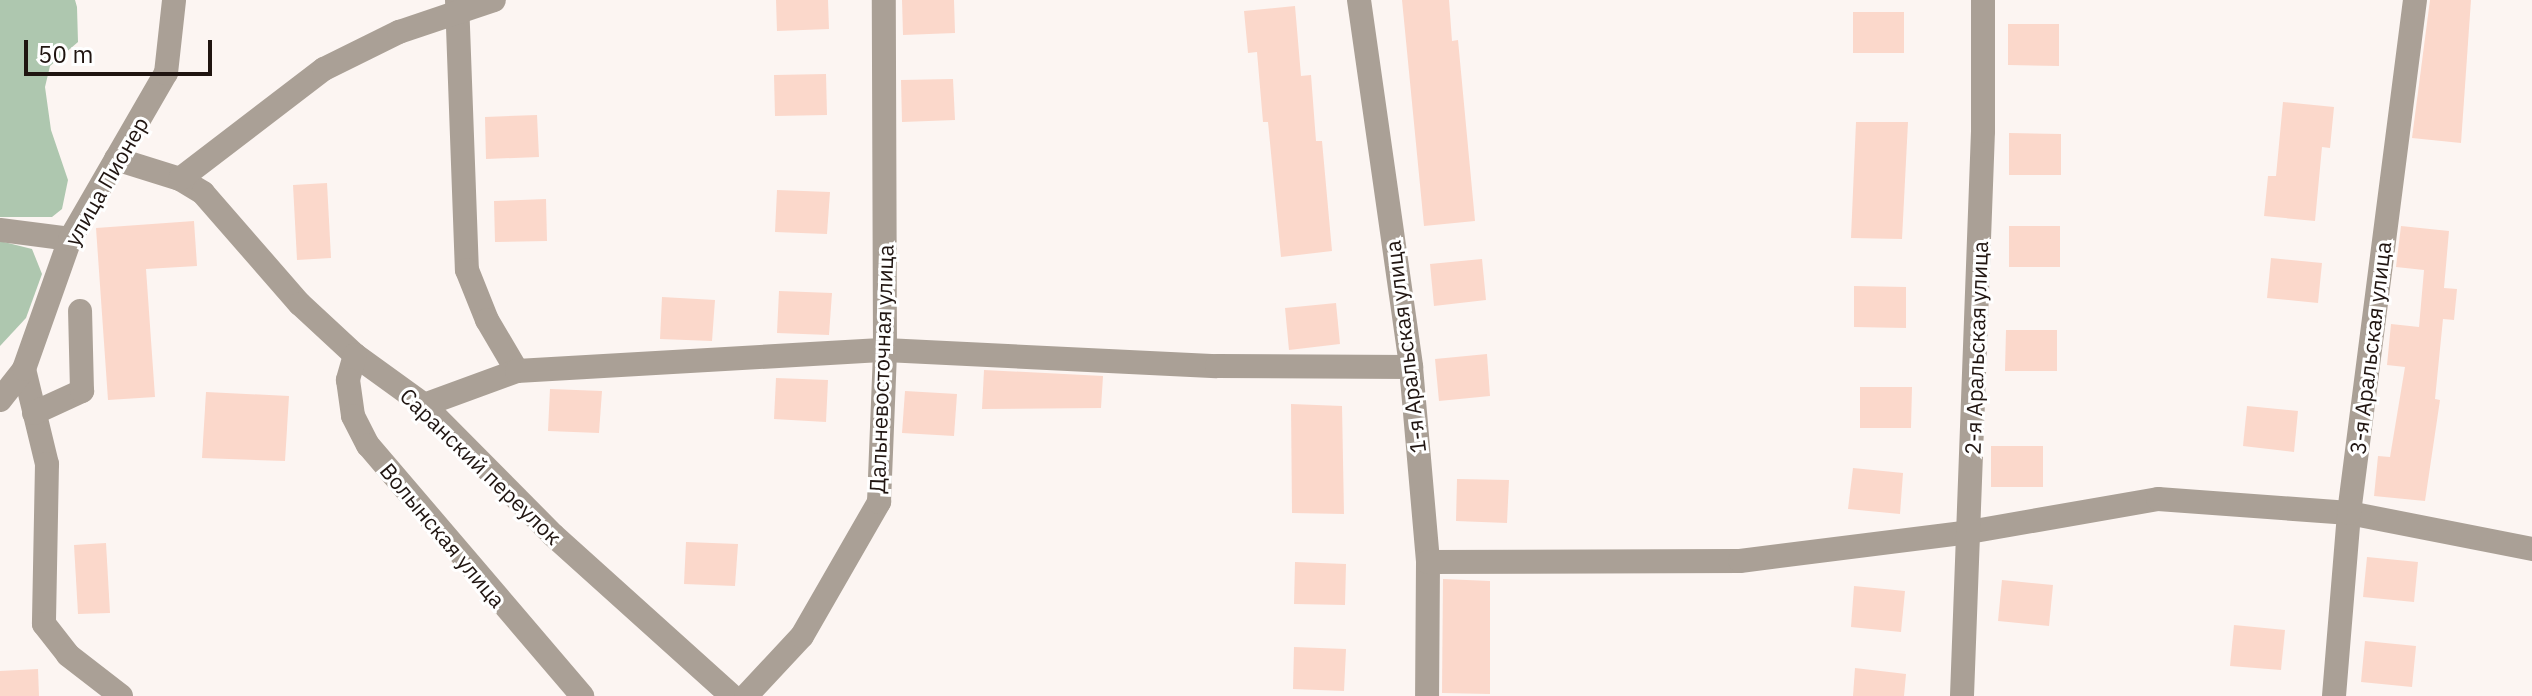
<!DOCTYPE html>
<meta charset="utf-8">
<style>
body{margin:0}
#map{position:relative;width:2532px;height:696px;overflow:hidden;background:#fcf5f2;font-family:"IBM Plex Sans",sans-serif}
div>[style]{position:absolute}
.forest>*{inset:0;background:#aec7af}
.building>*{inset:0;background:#fbd8cb}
.minor>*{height:24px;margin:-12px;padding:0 12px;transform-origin:12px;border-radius:12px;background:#aaa096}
span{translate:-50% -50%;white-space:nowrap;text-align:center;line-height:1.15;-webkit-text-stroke:6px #fff;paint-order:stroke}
.street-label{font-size:22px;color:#201511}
.scale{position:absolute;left:24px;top:40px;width:188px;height:36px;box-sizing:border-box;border:4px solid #201511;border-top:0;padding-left:10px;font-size:24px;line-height:28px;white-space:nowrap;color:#201511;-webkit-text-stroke:6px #fff;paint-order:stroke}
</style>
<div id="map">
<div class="forest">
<div style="clip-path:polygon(0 0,75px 0,77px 7px,78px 42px,50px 66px,45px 87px,51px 130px,68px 180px,62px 209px,52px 217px,0 217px)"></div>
<div style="clip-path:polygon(0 241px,32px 249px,42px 274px,26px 318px,0 346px)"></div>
</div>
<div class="building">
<div style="clip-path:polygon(776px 0,828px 0,829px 29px,777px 31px)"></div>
<div style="clip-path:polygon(902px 0,954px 0,955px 33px,903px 35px)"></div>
<div style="clip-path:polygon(1402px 0,1449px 0,1452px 41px,1458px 40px,1475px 221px,1424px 226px)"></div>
<div style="clip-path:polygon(2430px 0,2471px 0,2461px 143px,2412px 138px)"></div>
<div style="clip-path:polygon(1295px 6px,1301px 76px,1311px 75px,1316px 141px,1322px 141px,1332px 251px,1281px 257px,1268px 122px,1263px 122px,1257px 52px,1248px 53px,1244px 11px)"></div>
<div style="clip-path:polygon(1853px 12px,1904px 12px,1904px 53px,1853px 53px)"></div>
<div style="clip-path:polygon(2008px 24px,2059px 24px,2059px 66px,2008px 65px)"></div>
<div style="clip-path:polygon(826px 74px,827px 115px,775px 116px,774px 75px)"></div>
<div style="clip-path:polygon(953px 79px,955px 120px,902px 122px,901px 80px)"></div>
<div style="clip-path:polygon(2283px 102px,2334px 107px,2330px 148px,2322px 147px,2315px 221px,2264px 216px,2268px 176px,2276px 176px)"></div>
<div style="clip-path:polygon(537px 115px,539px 157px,486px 159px,485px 117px)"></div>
<div style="clip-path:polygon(1856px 122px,1908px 122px,1902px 239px,1851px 238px)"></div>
<div style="clip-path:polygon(2009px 133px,2061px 134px,2061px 175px,2009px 175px)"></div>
<div style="clip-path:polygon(327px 183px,331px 258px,297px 260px,293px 185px)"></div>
<div style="clip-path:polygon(777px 190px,830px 192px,827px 234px,775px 232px)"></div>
<div style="clip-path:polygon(546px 199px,547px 241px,495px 242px,494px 201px)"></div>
<div style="clip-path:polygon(194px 221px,197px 266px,146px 269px,155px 397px,108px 400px,96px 228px)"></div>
<div style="clip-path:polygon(2009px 226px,2060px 226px,2060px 267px,2009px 267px)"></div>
<div style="clip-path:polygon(2401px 226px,2449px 231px,2444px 288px,2457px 289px,2454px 320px,2443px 319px,2435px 399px,2440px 400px,2425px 501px,2374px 496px,2378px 456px,2390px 457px,2405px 367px,2387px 365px,2391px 324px,2419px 327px,2424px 270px,2396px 267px)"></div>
<div style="clip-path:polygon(2271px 258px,2322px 263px,2318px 303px,2267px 298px)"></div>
<div style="clip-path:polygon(1482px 259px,1486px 300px,1434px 306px,1430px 264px)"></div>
<div style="clip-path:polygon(1854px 286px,1906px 287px,1906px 328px,1854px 327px)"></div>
<div style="clip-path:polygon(779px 291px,832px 293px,829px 335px,777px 333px)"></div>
<div style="clip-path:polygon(662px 297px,715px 300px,712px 341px,660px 339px)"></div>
<div style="clip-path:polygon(1336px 303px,1340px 344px,1289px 350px,1285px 308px)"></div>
<div style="clip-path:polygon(2006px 330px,2057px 330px,2057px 371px,2005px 371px)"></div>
<div style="clip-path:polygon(1487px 354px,1490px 396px,1439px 401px,1435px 359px)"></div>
<div style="clip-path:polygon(984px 370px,1103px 376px,1101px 408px,982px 409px)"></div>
<div style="clip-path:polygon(776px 378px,828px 380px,826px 422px,774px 419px)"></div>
<div style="clip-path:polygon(1860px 387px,1912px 387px,1911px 428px,1860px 428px)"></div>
<div style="clip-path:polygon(550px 389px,602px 391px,599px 433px,548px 431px)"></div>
<div style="clip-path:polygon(905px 391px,957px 394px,954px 436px,902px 433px)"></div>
<div style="clip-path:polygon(206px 392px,289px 396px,285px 461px,202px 458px)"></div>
<div style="clip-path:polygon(1291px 404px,1342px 406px,1344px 514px,1292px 513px)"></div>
<div style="clip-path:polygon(2247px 406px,2298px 411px,2294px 452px,2243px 446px)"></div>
<div style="clip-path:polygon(1991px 446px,2043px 446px,2043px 487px,1991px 487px)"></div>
<div style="clip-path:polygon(1853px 468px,1903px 473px,1900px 514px,1848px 509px)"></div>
<div style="clip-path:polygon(1457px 479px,1509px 480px,1507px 523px,1456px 521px)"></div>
<div style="clip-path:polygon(686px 542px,738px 544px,735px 586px,684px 584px)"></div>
<div style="clip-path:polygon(106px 543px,110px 613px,78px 614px,74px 545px)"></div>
<div style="clip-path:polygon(2367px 557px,2418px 562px,2414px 602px,2363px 597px)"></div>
<div style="clip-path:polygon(1295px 562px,1346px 564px,1345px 605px,1294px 604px)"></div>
<div style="clip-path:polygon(1443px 579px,1490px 581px,1490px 694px,1442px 693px)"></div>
<div style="clip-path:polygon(2002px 580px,2053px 585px,2049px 626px,1998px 621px)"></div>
<div style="clip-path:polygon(1854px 586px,1905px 591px,1901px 632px,1851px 627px)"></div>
<div style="clip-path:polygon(2234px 625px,2285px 630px,2281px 670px,2230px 666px)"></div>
<div style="clip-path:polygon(2365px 641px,2416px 646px,2412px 687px,2361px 682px)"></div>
<div style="clip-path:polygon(1294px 647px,1346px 649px,1344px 691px,1293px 689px)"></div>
<div style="clip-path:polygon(1855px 668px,1906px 674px,1904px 696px,1853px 696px)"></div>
<div style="clip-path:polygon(38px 669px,39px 696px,0 696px,0 671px)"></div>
</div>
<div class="minor">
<div style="left:457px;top:0;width:270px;rotate:87.9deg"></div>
<div style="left:467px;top:270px;width:54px;rotate:68.2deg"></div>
<div style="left:487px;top:320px;width:59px;rotate:59.5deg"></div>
<div style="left:1359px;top:0;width:371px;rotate:81.9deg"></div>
<div style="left:1411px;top:367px;width:196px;rotate:85deg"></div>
<div style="left:1428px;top:562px;width:134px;rotate:90.4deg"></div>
<div style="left:116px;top:159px;width:67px;rotate:17.4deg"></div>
<div style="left:180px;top:179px;width:27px;rotate:31deg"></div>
<div style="left:203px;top:193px;width:147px;rotate:48.9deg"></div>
<div style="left:300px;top:304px;width:75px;rotate:42.8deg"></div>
<div style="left:355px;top:355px;width:85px;rotate:35.9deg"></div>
<div style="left:424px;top:405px;width:183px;rotate:45.2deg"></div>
<div style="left:553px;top:535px;width:241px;rotate:42deg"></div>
<div style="left:180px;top:179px;width:181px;rotate:-37.4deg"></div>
<div style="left:324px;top:69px;width:84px;rotate:-26.3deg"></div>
<div style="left:399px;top:32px;width:100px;rotate:-18.6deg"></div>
<div style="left:0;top:230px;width:71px;rotate:7.3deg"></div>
<div style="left:355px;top:355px;width:26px;rotate:106deg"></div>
<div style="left:348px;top:380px;width:36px;rotate:82deg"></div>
<div style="left:353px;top:416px;width:33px;rotate:63deg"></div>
<div style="left:368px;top:445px;width:330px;rotate:49.5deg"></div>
<div style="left:24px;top:369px;width:98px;rotate:76.4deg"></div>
<div style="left:47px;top:464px;width:160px;rotate:91.1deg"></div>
<div style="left:44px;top:624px;width:39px;rotate:52deg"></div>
<div style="left:68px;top:655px;width:67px;rotate:37.7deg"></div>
<div style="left:0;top:400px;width:39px;rotate:-52deg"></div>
<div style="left:24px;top:369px;width:138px;rotate:-70.5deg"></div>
<div style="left:70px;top:239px;width:192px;rotate:-60deg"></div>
<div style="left:166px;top:73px;width:73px;rotate:-83.7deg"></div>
<div style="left:424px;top:405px;width:99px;rotate:-20.1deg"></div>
<div style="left:517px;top:371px;width:369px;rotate:-3.3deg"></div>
<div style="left:885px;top:350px;width:332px;rotate:2.8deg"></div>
<div style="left:1217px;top:366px;width:194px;rotate:0.3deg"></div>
<div style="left:34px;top:413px;width:53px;rotate:-24.6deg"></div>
<div style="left:82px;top:391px;width:80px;rotate:-91.4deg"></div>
<div style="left:1428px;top:562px;width:312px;rotate:-0.2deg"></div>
<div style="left:1740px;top:561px;width:231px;rotate:-7.2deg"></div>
<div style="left:1969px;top:532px;width:192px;rotate:-9.9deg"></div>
<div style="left:2158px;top:499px;width:192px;rotate:4.2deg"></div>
<div style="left:2349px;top:513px;width:187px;rotate:11.1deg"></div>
<div style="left:746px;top:696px;width:82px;rotate:-47deg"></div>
<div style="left:802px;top:636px;width:155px;rotate:-60.1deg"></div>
<div style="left:879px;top:502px;width:152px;rotate:-87.7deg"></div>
<div style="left:885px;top:350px;width:350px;rotate:-90.2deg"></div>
<div style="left:1962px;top:696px;width:565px;rotate:-87.87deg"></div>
<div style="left:1983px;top:131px;width:131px;rotate:-90deg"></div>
<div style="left:2334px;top:696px;width:184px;rotate:-85.3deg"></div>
<div style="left:2349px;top:513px;width:517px;rotate:-82.67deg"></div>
</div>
<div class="street-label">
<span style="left:106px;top:181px;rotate:-60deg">улица Пионер</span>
<span style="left:1405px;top:347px;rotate:-97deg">1-я Аральская улица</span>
<span style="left:1976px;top:348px;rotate:-88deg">2-я Аральская улица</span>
<span style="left:2370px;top:348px;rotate:-83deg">3-я Аральская улица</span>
<span style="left:881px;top:369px;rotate:-88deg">Дальневосточная улица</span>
<span style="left:481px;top:466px;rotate:44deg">Саранский переулок</span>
<span style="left:443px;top:535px;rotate:50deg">Волынская улица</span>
</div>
<div class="scale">50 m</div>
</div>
